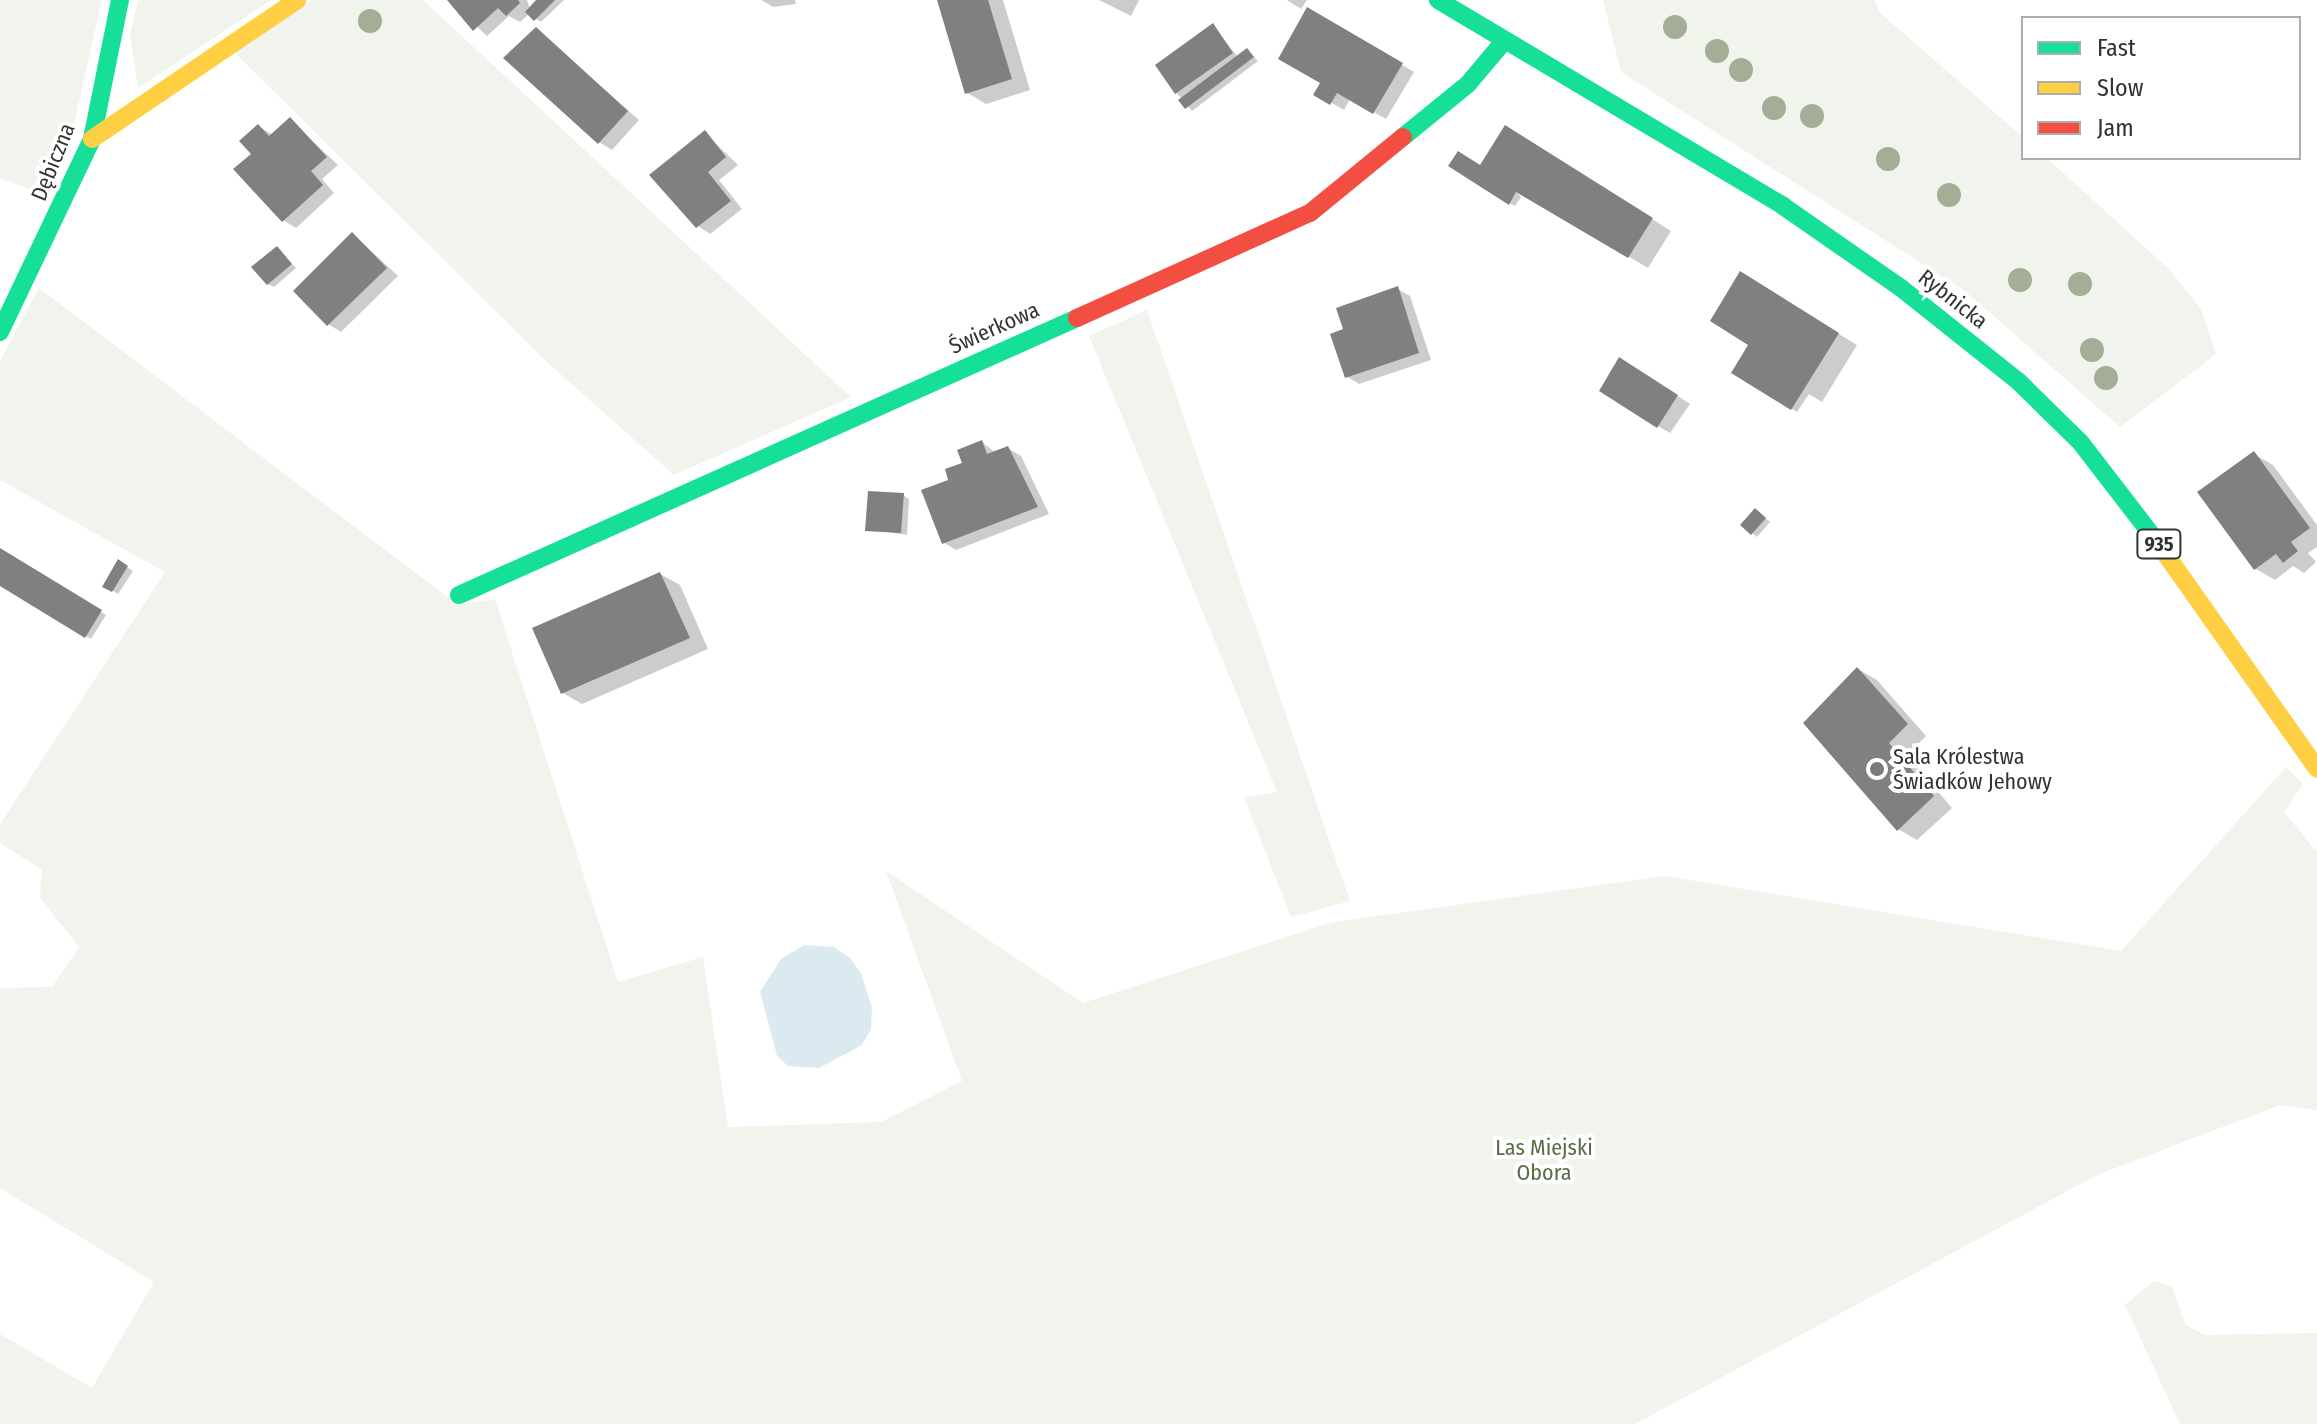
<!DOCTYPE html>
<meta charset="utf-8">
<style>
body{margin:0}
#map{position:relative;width:2317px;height:1424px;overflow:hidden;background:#fff;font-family:"Fira Sans Condensed",sans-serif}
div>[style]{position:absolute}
.green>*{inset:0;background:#f1f3ed}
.water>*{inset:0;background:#dbeaf0}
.shadow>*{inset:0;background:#0003}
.building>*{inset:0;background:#808080}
.fast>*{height:18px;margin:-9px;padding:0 9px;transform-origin:9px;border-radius:9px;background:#16e098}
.slow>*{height:18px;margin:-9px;padding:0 9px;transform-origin:9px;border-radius:9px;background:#ffcf43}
.jam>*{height:18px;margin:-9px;padding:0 9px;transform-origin:9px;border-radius:9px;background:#f24e42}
.trees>*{width:24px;height:24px;margin:-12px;border-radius:50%;background:#a4ae96}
.dots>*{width:22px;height:22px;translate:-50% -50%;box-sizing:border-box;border:4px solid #fff;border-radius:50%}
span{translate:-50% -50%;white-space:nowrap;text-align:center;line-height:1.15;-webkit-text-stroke:8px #fff;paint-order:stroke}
.shield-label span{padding:2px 6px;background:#fff;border:2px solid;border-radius:6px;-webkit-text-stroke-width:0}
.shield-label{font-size:20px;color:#323232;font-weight:700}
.street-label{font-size:22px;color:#323232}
.poi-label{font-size:22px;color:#323232}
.left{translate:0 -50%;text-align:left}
.park-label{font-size:22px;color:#596c41}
.legend{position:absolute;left:2021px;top:16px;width:280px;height:144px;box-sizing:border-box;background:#fff;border:2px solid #adadad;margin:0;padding:10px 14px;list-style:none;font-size:24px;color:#323232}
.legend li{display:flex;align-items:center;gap:16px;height:40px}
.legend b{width:40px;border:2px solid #adadad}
</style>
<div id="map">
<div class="green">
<div style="clip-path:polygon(0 0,102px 0,73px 128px,43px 194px,0 178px)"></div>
<div style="clip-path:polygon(138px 0,271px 0,138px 88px,130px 34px)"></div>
<div style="clip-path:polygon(312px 0,423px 0,851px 397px,674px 475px,548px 363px,235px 53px)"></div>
<div style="clip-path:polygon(1603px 0,1875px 0,1879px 12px,2023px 137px,2023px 158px,2047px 158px,2171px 271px,2202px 311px,2216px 354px,2120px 427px,1965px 291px,1621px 72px)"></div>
<div style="clip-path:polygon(39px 288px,458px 605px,495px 599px,618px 982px,703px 957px,728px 1127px,881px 1122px,962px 1081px,886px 871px,1083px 1003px,1333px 922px,1665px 876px,2121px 951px,2286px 767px,2303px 784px,2284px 812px,2317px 852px,2317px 1110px,2280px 1105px,2097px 1175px,1635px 1424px,0 1424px,0 1334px,92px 1388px,154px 1282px,0 1188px,0 988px,52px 987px,79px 947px,40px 897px,42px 870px,0 843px,0 824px,165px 572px,0 480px,0 361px)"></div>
<div style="clip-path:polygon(1147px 310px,1350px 901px,1291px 917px,1244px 797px,1277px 792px,1089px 336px)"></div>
<div style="clip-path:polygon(2154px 1281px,2172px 1287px,2186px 1325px,2205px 1335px,2317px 1333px,2317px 1424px,2180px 1424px,2125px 1305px)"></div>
</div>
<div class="water">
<div style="clip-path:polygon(804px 945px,834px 947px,850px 958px,861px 973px,872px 1008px,871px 1029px,862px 1045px,819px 1068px,788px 1066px,777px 1056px,760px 992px,781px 959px)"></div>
</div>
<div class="shadow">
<div style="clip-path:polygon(449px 0,527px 0,530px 9px,539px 0,564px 0,541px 22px,529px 14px,520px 22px,509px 16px,487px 36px)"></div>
<div style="clip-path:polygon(761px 0,795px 0,796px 4px,773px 7px)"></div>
<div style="clip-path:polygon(939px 0,1003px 0,1030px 90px,986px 104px,966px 92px)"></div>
<div style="clip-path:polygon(1099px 0,1139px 0,1131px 16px)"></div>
<div style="clip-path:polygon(1287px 0,1307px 0,1301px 9px)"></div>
<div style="clip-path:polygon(1308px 10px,1414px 72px,1386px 119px,1350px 99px,1344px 110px,1316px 94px,1323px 82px)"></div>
<div style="clip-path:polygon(1213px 26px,1238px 57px,1247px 50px,1258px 61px,1192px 111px,1176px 92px)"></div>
<div style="clip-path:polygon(536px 29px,639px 120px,612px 150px,599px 142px)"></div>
<div style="clip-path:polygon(290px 120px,338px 165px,322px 179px,334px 193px,296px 228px,283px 220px,253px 154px,258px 126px,273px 135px)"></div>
<div style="clip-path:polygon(705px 133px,738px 165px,719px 180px,742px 209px,710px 234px,698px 226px)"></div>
<div style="clip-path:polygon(1535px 146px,1671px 231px,1648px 268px,1512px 187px,1521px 197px,1515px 206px,1486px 190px,1481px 167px)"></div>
<div style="clip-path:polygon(353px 234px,398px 276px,341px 332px,328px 324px)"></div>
<div style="clip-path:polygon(277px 248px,296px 268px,274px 287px,268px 284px)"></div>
<div style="clip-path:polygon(1760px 285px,1857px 345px,1822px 402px,1809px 394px,1797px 412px,1734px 372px,1750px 344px)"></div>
<div style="clip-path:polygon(1398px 289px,1410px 296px,1431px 360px,1359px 384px,1346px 376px,1346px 331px)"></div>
<div style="clip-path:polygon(1632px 367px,1690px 404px,1670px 433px,1658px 426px)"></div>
<div style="clip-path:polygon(982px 442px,996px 453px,1008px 448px,1021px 456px,1049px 514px,956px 550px,943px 542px,951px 481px)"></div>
<div style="clip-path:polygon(2254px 454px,2273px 465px,2317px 525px,2317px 547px,2308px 553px,2316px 562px,2304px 573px,2293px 566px,2275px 580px,2256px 569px,2200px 493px)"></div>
<div style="clip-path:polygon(903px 495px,909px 499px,907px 535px,867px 529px)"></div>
<div style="clip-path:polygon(1761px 514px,1770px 522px,1757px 537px,1752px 533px)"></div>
<div style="clip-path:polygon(0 550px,106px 615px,91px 639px,0 584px)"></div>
<div style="clip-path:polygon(119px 562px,133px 571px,118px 594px,105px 586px)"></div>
<div style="clip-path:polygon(660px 574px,680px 585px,708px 649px,582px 704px,563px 693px)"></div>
<div style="clip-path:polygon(1858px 669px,1877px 680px,1926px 736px,1907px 755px,1952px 808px,1917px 840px,1898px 829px)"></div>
</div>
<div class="building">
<div style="clip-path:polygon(447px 0,518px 0,520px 3px,506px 16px,498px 8px,473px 31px)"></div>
<div style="clip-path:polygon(536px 0,555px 0,534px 21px,525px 12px)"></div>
<div style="clip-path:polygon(937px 0,988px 0,1012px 79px,965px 94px)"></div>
<div style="clip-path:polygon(1307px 7px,1403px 63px,1373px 114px,1337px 93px,1330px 105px,1313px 95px,1320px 83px,1278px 59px)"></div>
<div style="clip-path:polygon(1213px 23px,1233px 53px,1175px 94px,1155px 65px)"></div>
<div style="clip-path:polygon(536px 27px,628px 111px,598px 144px,503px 58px)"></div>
<div style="clip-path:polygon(1247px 48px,1254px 57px,1185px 109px,1178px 100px)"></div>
<div style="clip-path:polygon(290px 117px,327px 157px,311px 171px,323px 185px,282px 222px,233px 169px,251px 154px,239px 141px,258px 124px,269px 136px)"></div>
<div style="clip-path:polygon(1505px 125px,1653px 218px,1628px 258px,1516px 192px,1509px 205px,1448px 166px,1458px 151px,1480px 165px)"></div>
<div style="clip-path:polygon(705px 130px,726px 157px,708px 172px,731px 201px,696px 228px,649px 175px)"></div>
<div style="clip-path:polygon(352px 232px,387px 268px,327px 326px,293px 291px)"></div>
<div style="clip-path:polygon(277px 246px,292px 264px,267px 285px,251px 267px)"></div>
<div style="clip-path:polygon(1740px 271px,1839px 333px,1791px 410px,1731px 373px,1748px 345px,1710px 321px)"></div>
<div style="clip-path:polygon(1398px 286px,1419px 353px,1345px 378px,1330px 334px,1343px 329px,1336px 308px)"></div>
<div style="clip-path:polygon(1619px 357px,1678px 395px,1657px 428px,1599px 391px)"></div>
<div style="clip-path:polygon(982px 440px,987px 454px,1008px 446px,1038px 507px,942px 544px,921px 490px,948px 480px,945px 469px,962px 463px,957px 450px)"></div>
<div style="clip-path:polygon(2254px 451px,2310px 528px,2291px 542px,2298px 551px,2283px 563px,2276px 554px,2254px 570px,2197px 492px)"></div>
<div style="clip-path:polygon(868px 491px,904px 493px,901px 533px,865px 531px)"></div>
<div style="clip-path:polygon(1755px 508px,1766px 518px,1751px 535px,1740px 525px)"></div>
<div style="clip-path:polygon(0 548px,102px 610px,85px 638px,0 586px)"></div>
<div style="clip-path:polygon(118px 559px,128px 566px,112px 592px,102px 587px)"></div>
<div style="clip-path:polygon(660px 572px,690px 638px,561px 694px,532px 628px)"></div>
<div style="clip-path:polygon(1857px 667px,1908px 724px,1889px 743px,1934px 796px,1897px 831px,1803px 723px)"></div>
</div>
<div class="fast">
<div style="left:1438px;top:0;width:402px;rotate:30.8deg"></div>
<div style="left:1783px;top:206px;width:144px;rotate:34.8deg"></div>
<div style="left:1901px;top:288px;width:149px;rotate:38.5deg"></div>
<div style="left:2018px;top:381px;width:88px;rotate:44.5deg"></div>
<div style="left:2081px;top:443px;width:121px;rotate:52.4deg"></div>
<div style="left:1403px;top:137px;width:84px;rotate:-39.2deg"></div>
<div style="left:1468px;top:84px;width:57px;rotate:-49.9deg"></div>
<div style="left:0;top:332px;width:214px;rotate:-64.5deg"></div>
<div style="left:92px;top:139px;width:142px;rotate:-78.6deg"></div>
<div style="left:459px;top:595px;width:677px;rotate:-24.14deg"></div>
</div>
<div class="slow">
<div style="left:92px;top:139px;width:248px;rotate:-34.1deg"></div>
<div style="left:2155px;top:539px;width:281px;rotate:54.8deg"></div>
</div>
<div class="jam">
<div style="left:1077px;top:318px;width:256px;rotate:-24.3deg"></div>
<div style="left:1310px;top:213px;width:120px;rotate:-39.3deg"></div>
</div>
<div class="trees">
<div style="left:370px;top:21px"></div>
<div style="left:1675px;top:27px"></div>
<div style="left:1717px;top:51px"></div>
<div style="left:1741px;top:70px"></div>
<div style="left:1774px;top:108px"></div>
<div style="left:1812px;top:116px"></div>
<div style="left:1888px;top:159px"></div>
<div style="left:1949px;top:195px"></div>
<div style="left:2020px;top:280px"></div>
<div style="left:2080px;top:284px"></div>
<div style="left:2092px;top:350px"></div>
<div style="left:2106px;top:378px"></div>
</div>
<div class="dots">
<div style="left:1877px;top:769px;background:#7a7a7a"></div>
</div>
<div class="shield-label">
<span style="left:2159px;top:544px">935</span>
</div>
<div class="street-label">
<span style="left:53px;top:162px;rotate:-68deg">Dębiczna</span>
<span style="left:1953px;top:299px;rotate:38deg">Rybnicka</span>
<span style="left:994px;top:328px;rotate:-24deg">Świerkowa</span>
</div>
<div class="poi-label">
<span class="left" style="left:1893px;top:769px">Sala Królestwa<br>Świadków Jehowy</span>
</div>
<div class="park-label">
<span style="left:1544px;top:1160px">Las Miejski<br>Obora</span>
</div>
<ul class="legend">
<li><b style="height:10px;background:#16e098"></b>Fast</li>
<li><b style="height:10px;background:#ffcf43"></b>Slow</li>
<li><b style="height:10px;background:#f24e42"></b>Jam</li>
</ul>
</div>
